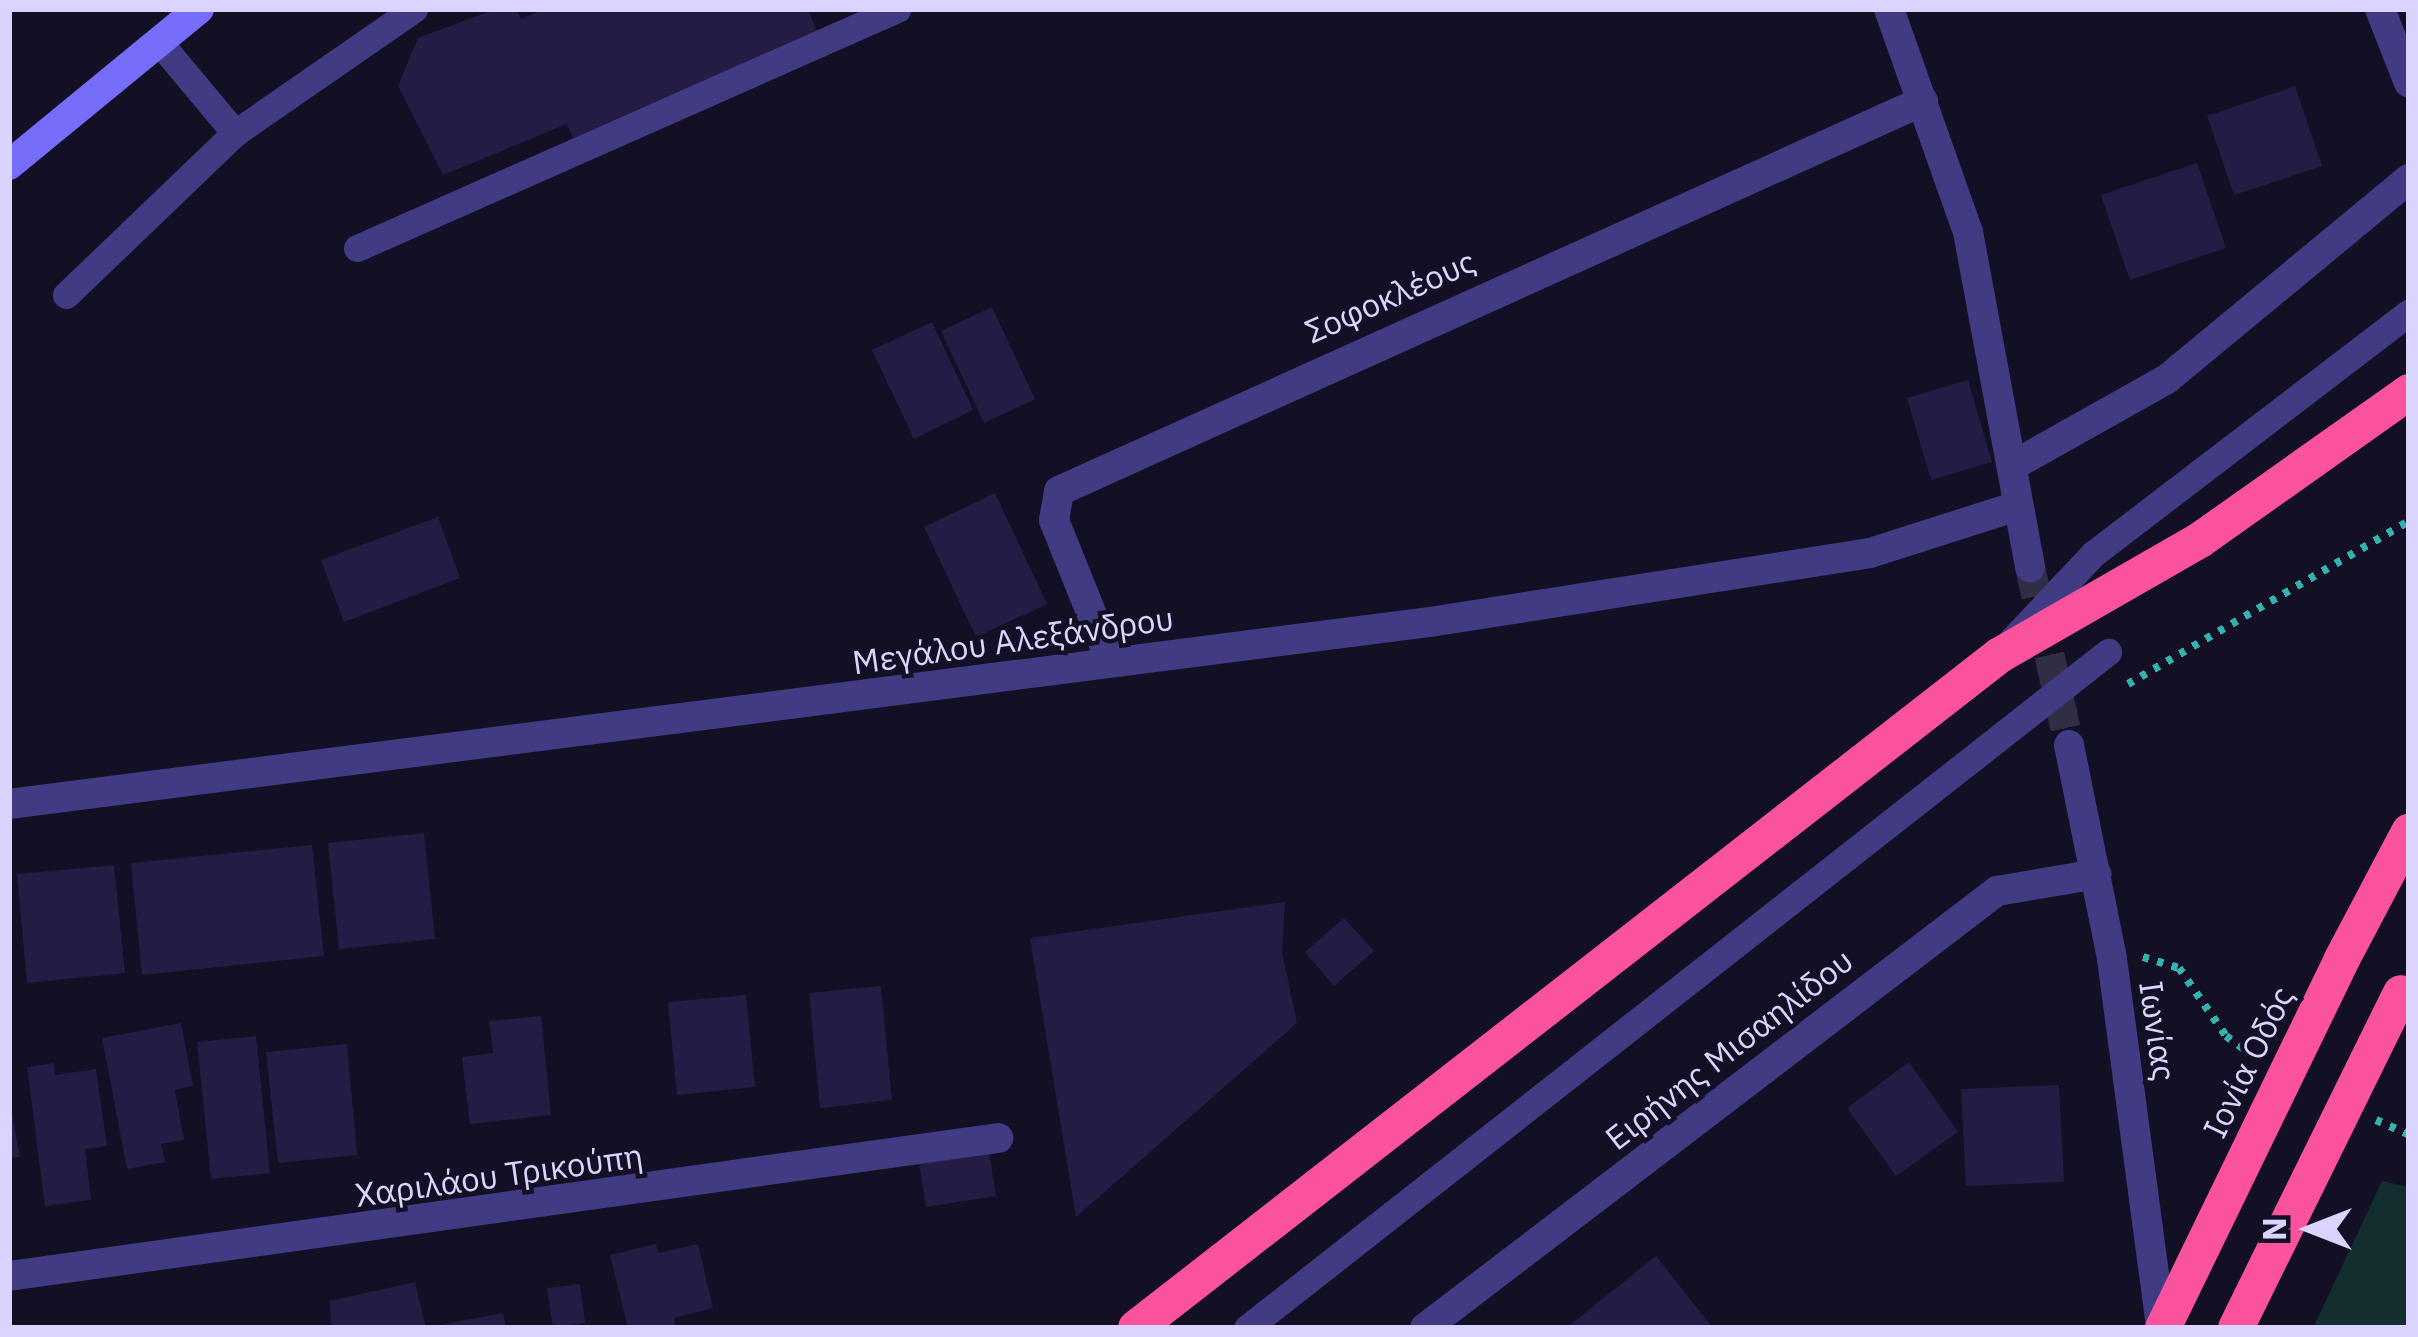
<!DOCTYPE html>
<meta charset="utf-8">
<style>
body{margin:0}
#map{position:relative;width:2418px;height:1337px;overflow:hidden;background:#130f24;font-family:"IBM Plex Sans",sans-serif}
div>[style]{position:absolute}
.green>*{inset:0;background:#122e2e}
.building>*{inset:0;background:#251c45}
.tertiary-tunnel>*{height:30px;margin-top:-15px;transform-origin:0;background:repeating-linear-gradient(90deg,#312d45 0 30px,transparent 0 45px)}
.path>*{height:8px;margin-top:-4px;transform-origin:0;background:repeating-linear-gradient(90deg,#32b3b0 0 6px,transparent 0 15px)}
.service>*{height:27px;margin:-13.5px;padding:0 13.5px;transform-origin:13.5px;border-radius:13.5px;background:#403b82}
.minor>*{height:30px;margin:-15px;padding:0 15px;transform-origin:15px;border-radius:15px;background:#403b82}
.tertiary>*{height:30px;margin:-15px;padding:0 15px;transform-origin:15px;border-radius:15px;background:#403b82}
.secondary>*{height:30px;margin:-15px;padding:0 15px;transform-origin:15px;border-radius:15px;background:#766dfb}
.motorway>*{height:36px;margin:-18px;padding:0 18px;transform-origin:18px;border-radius:18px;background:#fa529d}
.motorway-bridge>*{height:36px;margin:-18px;padding:0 18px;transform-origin:18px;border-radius:18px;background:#fa529d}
span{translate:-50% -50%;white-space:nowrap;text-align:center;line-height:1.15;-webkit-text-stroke:9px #130f24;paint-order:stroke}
.street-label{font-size:33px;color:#dad4fe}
.frame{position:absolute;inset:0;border:12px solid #dad4fe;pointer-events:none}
.north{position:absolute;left:2250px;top:1169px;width:120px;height:120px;-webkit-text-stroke:9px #130f24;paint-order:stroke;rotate:270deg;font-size:33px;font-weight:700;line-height:48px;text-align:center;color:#dad4fe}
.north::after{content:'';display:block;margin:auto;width:42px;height:54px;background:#dad4fe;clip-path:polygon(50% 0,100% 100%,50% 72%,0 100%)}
</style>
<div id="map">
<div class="green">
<div style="clip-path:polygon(2382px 1181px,2409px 1187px,2409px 1328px,2313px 1328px)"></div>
</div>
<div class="building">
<div style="clip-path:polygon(496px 9px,515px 9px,521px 19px,545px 9px,808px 9px,817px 31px,573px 138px,567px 124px,443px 175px,398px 86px,418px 38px)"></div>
<div style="clip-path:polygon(2295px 86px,2322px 166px,2234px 195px,2207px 116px)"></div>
<div style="clip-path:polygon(2197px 163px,2226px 248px,2130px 280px,2101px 195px)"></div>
<div style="clip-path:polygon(992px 307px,1035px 399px,984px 423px,941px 331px)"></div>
<div style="clip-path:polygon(932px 322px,973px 410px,914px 439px,872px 350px)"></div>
<div style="clip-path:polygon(1968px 380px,1992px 462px,1931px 480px,1907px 398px)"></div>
<div style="clip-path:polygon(995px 493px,1047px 604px,976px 637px,924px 527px)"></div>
<div style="clip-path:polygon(438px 517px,460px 578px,344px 622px,321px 560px)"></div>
<div style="clip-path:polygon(424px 833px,435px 939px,339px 949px,328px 843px)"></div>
<div style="clip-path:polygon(312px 845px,324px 956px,142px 975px,131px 863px)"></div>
<div style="clip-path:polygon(114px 865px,125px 973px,27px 983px,17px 874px)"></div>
<div style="clip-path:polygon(1285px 902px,1282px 952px,1297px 1023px,1076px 1217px,1030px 938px)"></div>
<div style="clip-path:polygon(1344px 918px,1374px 951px,1334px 986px,1305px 952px)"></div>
<div style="clip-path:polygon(881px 986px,892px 1100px,820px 1108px,809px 993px)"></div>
<div style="clip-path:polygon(746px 995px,755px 1087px,677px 1095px,668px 1002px)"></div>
<div style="clip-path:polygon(541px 1016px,551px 1115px,470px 1124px,462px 1057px,493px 1053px,489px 1021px)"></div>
<div style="clip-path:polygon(181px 1023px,193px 1086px,175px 1090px,184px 1140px,161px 1144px,165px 1162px,127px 1169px,102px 1038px)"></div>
<div style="clip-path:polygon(256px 1036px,270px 1173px,211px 1179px,197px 1042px)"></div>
<div style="clip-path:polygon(347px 1044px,357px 1155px,278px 1163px,266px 1052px)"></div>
<div style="clip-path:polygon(1909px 1062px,1958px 1132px,1896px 1176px,1847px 1108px)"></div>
<div style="clip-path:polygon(54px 1063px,55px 1075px,96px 1069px,107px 1146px,85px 1149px,91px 1200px,45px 1206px,27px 1067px)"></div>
<div style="clip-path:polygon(2059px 1085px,2064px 1182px,1966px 1186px,1961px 1089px)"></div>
<div style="clip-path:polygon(9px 1098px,20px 1157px,9px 1158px)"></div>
<div style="clip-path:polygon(989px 1152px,996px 1196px,926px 1207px,919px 1164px)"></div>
<div style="clip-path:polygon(656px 1244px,658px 1253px,698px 1244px,713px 1308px,674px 1318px,676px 1328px,628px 1328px,610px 1255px)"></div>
<div style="clip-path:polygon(1656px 1256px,1713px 1328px,1566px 1328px)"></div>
<div style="clip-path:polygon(415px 1282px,426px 1328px,331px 1328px,330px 1301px)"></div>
<div style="clip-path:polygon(580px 1284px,585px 1323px,553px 1328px,547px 1288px)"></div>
<div style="clip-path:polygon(503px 1313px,506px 1328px,435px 1328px,435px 1326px)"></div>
</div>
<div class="tertiary-tunnel">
<div style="left:2030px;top:567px;width:182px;rotate:77.6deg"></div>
</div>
<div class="path">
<div style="left:2128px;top:684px;width:325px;rotate:-30.1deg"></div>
<div style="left:2143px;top:957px;width:38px;rotate:17deg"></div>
<div style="left:2179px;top:968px;width:83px;rotate:55.3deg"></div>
<div style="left:2226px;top:1036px;width:37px;rotate:36deg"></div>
<div style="left:2376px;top:1120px;width:36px;rotate:24deg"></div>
</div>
<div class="service">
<div style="left:159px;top:42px;width:119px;rotate:50.1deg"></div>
<div style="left:357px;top:248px;width:591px;rotate:-23.87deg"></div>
<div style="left:66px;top:295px;width:234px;rotate:-43.8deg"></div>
<div style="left:235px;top:133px;width:218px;rotate:-34.7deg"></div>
<div style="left:2011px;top:641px;width:120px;rotate:-46.7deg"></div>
<div style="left:2093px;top:554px;width:398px;rotate:-37.4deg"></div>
<div style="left:1247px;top:1328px;width:1095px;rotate:-38.14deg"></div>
</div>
<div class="minor">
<div style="left:2380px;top:9px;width:79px;rotate:68.6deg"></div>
<div style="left:2012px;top:466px;width:178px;rotate:-29.3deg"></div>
<div style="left:2167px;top:379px;width:314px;rotate:-39.6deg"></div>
<div style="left:1111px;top:662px;width:153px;rotate:-111.9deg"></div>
<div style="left:1054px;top:520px;width:29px;rotate:-80deg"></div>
<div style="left:1059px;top:491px;width:948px;rotate:-24.29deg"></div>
<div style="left:9px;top:804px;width:1433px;rotate:-7.3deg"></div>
<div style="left:1430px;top:622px;width:445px;rotate:-8.9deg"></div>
<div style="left:1870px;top:553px;width:154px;rotate:-17.7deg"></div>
<div style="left:9px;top:1276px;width:999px;rotate:-7.94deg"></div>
<div style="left:1425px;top:1328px;width:720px;rotate:-37.38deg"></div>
<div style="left:1997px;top:891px;width:101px;rotate:-9.6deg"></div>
</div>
<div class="tertiary">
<div style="left:1889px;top:9px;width:237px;rotate:70.5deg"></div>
<div style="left:1968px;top:232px;width:341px;rotate:79.5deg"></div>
<div style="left:2069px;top:745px;width:218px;rotate:78.6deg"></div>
<div style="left:2112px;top:959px;width:372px;rotate:82.4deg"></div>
</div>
<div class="secondary">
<div style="left:9px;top:165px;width:246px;rotate:-39.4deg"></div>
</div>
<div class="motorway">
<div style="left:2342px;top:959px;width:144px;rotate:-62.2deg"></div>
<div style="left:1136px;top:1328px;width:1095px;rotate:-37.92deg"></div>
<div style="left:2000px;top:655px;width:231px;rotate:-29.9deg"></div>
<div style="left:2200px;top:540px;width:256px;rotate:-35.3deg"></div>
</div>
<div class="motorway-bridge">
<div style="left:2163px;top:1328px;width:410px;rotate:-64.1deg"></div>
<div style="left:2236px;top:1328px;width:373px;rotate:-63.8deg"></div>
</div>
<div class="street-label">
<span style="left:1390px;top:296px;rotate:-24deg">Σοφοκλέους</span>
<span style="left:1013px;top:640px;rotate:-8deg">Μεγάλου Αλεξάνδρου</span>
<span style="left:2158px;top:1031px;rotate:82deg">Ιωνίας</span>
<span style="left:1729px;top:1049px;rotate:-38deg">Ειρήνης Μισαηλίδου</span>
<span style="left:2248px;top:1062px;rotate:-64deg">Ιονία Οδός</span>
<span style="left:499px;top:1175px;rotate:-8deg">Χαριλάου Τρικούπη</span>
</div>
<div class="frame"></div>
<div class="north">N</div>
</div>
